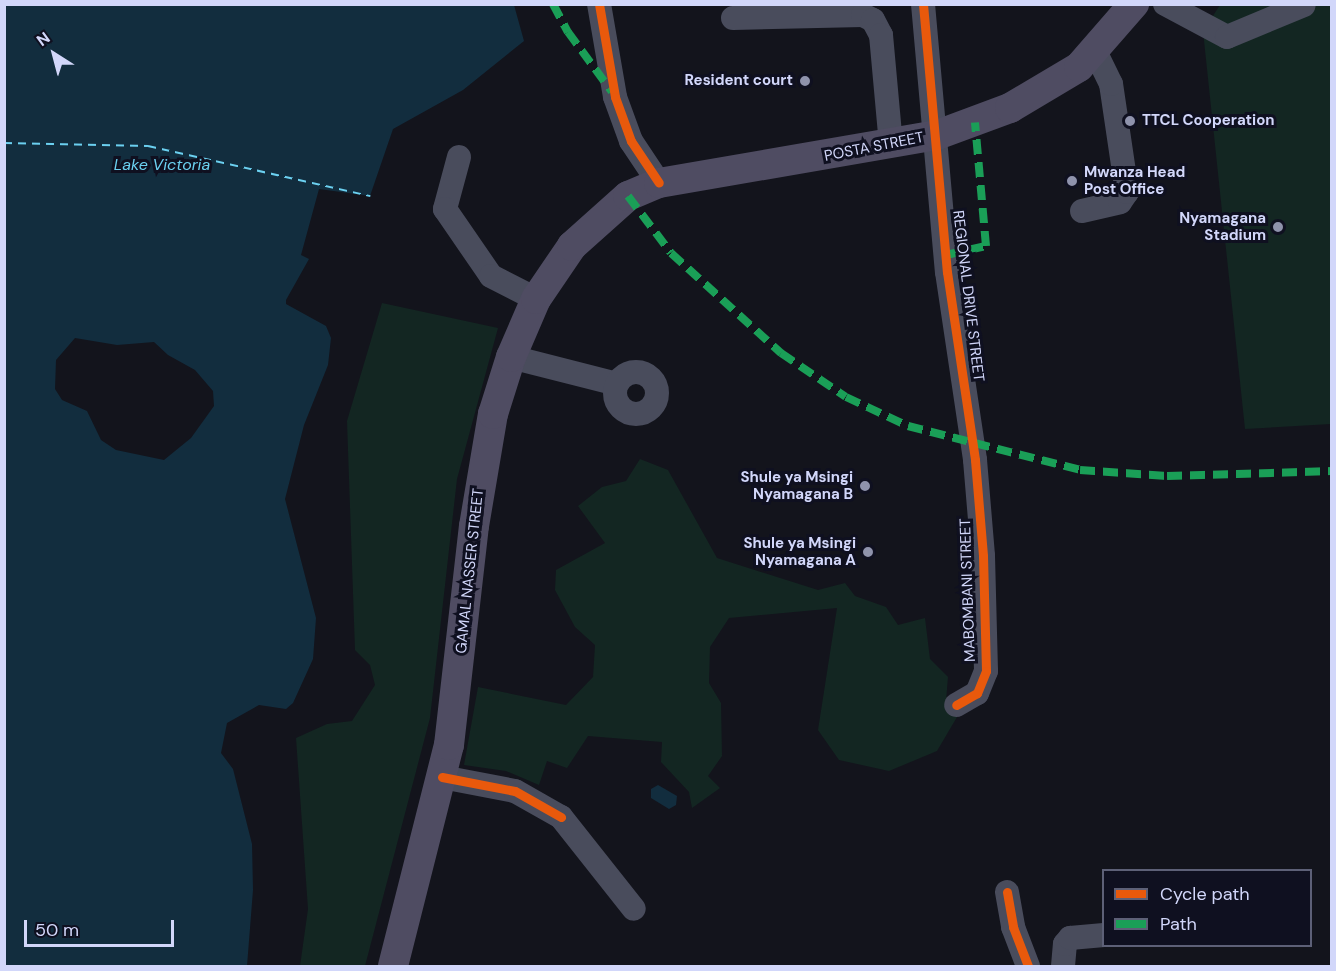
<!DOCTYPE html>
<style>
body{margin:0}
#map{position:relative;width:1336px;height:971px;overflow:hidden;background:#13141c;font-family:"DM Sans",sans-serif}
div>[style]{position:absolute}
.green>*{inset:0;background:#132622}
.water>*{inset:0;background:#122d3e}
.ferry>*{height:1.5px;margin-top:-0.75px;transform-origin:0;background:repeating-linear-gradient(90deg,#6bd0f0 0 8px,transparent 0 14px)}
.minor>*{height:24px;margin:-12px;padding:0 12px;transform-origin:12px;border-radius:12px;background:#494c5c}
.minor>.ring{margin:-12px;padding:0;box-sizing:content-box;background:none;border:24px solid #494c5c;border-radius:50%}
.major>*{height:30px;margin:-15px;padding:0 15px;transform-origin:15px;border-radius:15px;background:#4f4c62}
.quiet>*{height:8px;margin-top:-4px;transform-origin:0;background:repeating-linear-gradient(90deg,#1a9f57 0 15px,transparent 0 23px)}
.cycleway>*{height:9px;margin:-4.5px;padding:0 4.5px;transform-origin:4.5px;border-radius:4.5px;background:#e8590c}
.dots>*{width:16px;height:16px;translate:-50% -50%;box-sizing:border-box;border:3px solid #0f1020;border-radius:50%}
span{translate:-50% -50%;white-space:nowrap;text-align:center;line-height:1.15;-webkit-text-stroke:6px #0f1020;paint-order:stroke}
.poi-label{font-size:15px;color:#d2d7fa;font-weight:700}
.right{translate:-100% -50%;text-align:right}
.left{translate:0 -50%;text-align:left}
.street-label{font-size:15px;color:#d2d7fa}
.water-label{font-size:16px;color:#6bd0f0;font-style:italic}
.frame{position:absolute;inset:0;border:6px solid #d2d7fa;pointer-events:none}
.legend{position:absolute;left:1102px;top:869px;width:210px;height:78px;box-sizing:border-box;background:#0f1020;border:2px solid #5d6077;margin:0;padding:8px 10px;list-style:none;font-size:18px;color:#d2d7fa}
.legend li{display:flex;align-items:center;gap:12px;height:30px}
.legend b{width:30px;border:2px solid #5d6077}
.north{position:absolute;left:24px;top:24px;width:60px;height:60px;-webkit-text-stroke:4px #0f1020;paint-order:stroke;rotate:324deg;font-size:16px;font-weight:700;line-height:24px;text-align:center;color:#d2d7fa}
.north::after{content:'';display:block;margin:auto;width:21px;height:27px;background:#d2d7fa;clip-path:polygon(50% 0,100% 100%,50% 72%,0 100%)}
.scale{position:absolute;left:24px;top:920px;width:150px;height:27px;box-sizing:border-box;border:3px solid #d2d7fa;border-top:0;padding-left:8px;font-size:18px;line-height:21px;white-space:nowrap;color:#d2d7fa;-webkit-text-stroke:4px #0f1020;paint-order:stroke}
</style>
<div id="map">
<div class="green">
<div style="clip-path:polygon(1220px 5px,1331px 5px,1331px 424px,1245px 429px,1203px 31px)"></div>
<div style="clip-path:polygon(382px 303px,498px 328px,457px 479px,430px 718px,365px 966px,300px 966px,308px 909px,296px 738px,327px 724px,352px 721px,375px 685px,370px 665px,355px 650px,347px 421px)"></div>
<div style="clip-path:polygon(640px 459px,668px 470px,717px 558px,818px 590px,845px 583px,855px 596px,886px 607px,898px 625px,925px 618px,930px 659px,948px 677px,946px 701px,957px 717px,937px 751px,889px 771px,839px 760px,818px 730px,837px 608px,729px 618px,710px 647px,709px 683px,721px 703px,722px 756px,708px 776px,720px 788px,692px 808px,689px 792px,661px 762px,662px 742px,588px 736px,567px 768px,547px 761px,539px 785px,506px 771px,464px 765px,478px 687px,566px 705px,593px 677px,595px 645px,575px 627px,555px 590px,556px 570px,605px 543px,578px 506px,602px 487px,626px 481px)"></div>
</div>
<div class="water">
<div style="clip-path:polygon(evenodd,5px 4px,514px 5px,524px 41px,463px 90px,393px 129px,370px 196px,319px 189px,301px 255px,309px 259px,286px 300px,286px 304px,326px 326px,331px 338px,328px 365px,304px 425px,285px 499px,316px 618px,313px 659px,293px 703px,286px 709px,259px 705px,227px 723px,221px 753px,233px 769px,252px 844px,253px 890px,247px 966px,5px 966px,5px 4px,75px 338px,117px 345px,154px 342px,168px 355px,195px 370px,213px 391px,214px 406px,191px 438px,164px 460px,116px 450px,101px 440px,87px 411px,62px 400px,55px 389px,56px 360px,75px 338px)"></div>
<div style="clip-path:polygon(658px 785px,677px 796px,676px 805px,669px 809px,651px 798px,651px 789px)"></div>
</div>
<div class="ferry">
<div style="left:4px;top:143px;width:144px;rotate:1.2deg"></div>
<div style="left:148px;top:146px;width:228px;rotate:12.7deg"></div>
</div>
<div class="minor">
<div style="left:599px;top:4px;width:94px;rotate:80.2deg"></div>
<div style="left:615px;top:97px;width:47px;rotate:70deg"></div>
<div style="left:631px;top:141px;width:50px;rotate:56.3deg"></div>
<div style="left:923px;top:4px;width:269px;rotate:84.9deg"></div>
<div style="left:947px;top:272px;width:190px;rotate:81.5deg"></div>
<div style="left:975px;top:460px;width:96px;rotate:85.2deg"></div>
<div style="left:983px;top:556px;width:115px;rotate:88.5deg"></div>
<div style="left:986px;top:671px;width:24px;rotate:112deg"></div>
<div style="left:977px;top:693px;width:24px;rotate:150deg"></div>
<div style="left:1165px;top:4px;width:70px;rotate:28deg"></div>
<div style="left:1227px;top:37px;width:83px;rotate:-22.6deg"></div>
<div style="left:733px;top:18px;width:130px;rotate:-1.3deg"></div>
<div style="left:863px;top:15px;width:11px;rotate:27deg"></div>
<div style="left:873px;top:20px;width:17px;rotate:62deg"></div>
<div style="left:881px;top:35px;width:110px;rotate:84.8deg"></div>
<div style="left:459px;top:157px;width:54px;rotate:105.1deg"></div>
<div style="left:445px;top:209px;width:81px;rotate:55.5deg"></div>
<div style="left:491px;top:276px;width:51px;rotate:27.1deg"></div>
<div style="left:1082px;top:211px;width:39px;rotate:-13deg"></div>
<div style="left:1120px;top:202px;width:12px;rotate:-55deg"></div>
<div style="left:1127px;top:192px;width:109px;rotate:-98.4deg"></div>
<div style="left:1111px;top:84px;width:37px;rotate:-116deg"></div>
<div style="left:511px;top:357px;width:109px;rotate:14.3deg"></div>
<div class="ring" style="left:615px;top:372px;width:18px;height:18px"></div>
<div style="left:442px;top:777px;width:74px;rotate:10.9deg"></div>
<div style="left:515px;top:791px;width:53px;rotate:29.5deg"></div>
<div style="left:561px;top:817px;width:117px;rotate:51.6deg"></div>
<div style="left:1007px;top:892px;width:36px;rotate:80deg"></div>
<div style="left:1013px;top:927px;width:42px;rotate:69deg"></div>
<div style="left:1063px;top:966px;width:22px;rotate:-85deg"></div>
<div style="left:1065px;top:944px;width:8px;rotate:-50deg"></div>
<div style="left:1070px;top:938px;width:34px;rotate:-5deg"></div>
</div>
<div class="major">
<div style="left:393px;top:966px;width:228px;rotate:-75.8deg"></div>
<div style="left:449px;top:745px;width:220px;rotate:-83.5deg"></div>
<div style="left:474px;top:526px;width:114px;rotate:-80.4deg"></div>
<div style="left:493px;top:414px;width:60px;rotate:-72.5deg"></div>
<div style="left:511px;top:357px;width:63px;rotate:-66.7deg"></div>
<div style="left:536px;top:299px;width:64px;rotate:-55.8deg"></div>
<div style="left:572px;top:246px;width:75px;rotate:-41.8deg"></div>
<div style="left:628px;top:196px;width:34px;rotate:-23deg"></div>
<div style="left:659px;top:183px;width:282px;rotate:-9.8deg"></div>
<div style="left:937px;top:135px;width:78px;rotate:-20.3deg"></div>
<div style="left:1010px;top:108px;width:80px;rotate:-30.7deg"></div>
<div style="left:1079px;top:67px;width:84px;rotate:-48.9deg"></div>
</div>
<div class="quiet">
<div style="left:553px;top:4px;width:32px;rotate:62deg"></div>
<div style="left:568px;top:32px;width:74px;rotate:53.7deg"></div>
<div style="left:628px;top:196px;width:71px;rotate:53deg"></div>
<div style="left:671px;top:253px;width:149px;rotate:42.3deg"></div>
<div style="left:781px;top:353px;width:78px;rotate:34.1deg"></div>
<div style="left:846px;top:397px;width:68px;rotate:25.1deg"></div>
<div style="left:908px;top:426px;width:178px;rotate:14.3deg"></div>
<div style="left:1080px;top:470px;width:87px;rotate:3.9deg"></div>
<div style="left:1167px;top:476px;width:165px;rotate:-1.7deg"></div>
<div style="left:946px;top:255px;width:41px;rotate:-12.7deg"></div>
<div style="left:986px;top:246px;width:124px;rotate:-95.1deg"></div>
</div>
<div class="cycleway">
<div style="left:599px;top:4px;width:94px;rotate:80.2deg"></div>
<div style="left:615px;top:97px;width:47px;rotate:70deg"></div>
<div style="left:631px;top:141px;width:50px;rotate:56.3deg"></div>
<div style="left:923px;top:4px;width:269px;rotate:84.9deg"></div>
<div style="left:947px;top:272px;width:190px;rotate:81.5deg"></div>
<div style="left:975px;top:460px;width:96px;rotate:85.2deg"></div>
<div style="left:983px;top:556px;width:115px;rotate:88.5deg"></div>
<div style="left:986px;top:671px;width:24px;rotate:112deg"></div>
<div style="left:977px;top:693px;width:24px;rotate:150deg"></div>
<div style="left:442px;top:777px;width:74px;rotate:10.9deg"></div>
<div style="left:515px;top:791px;width:53px;rotate:29.5deg"></div>
<div style="left:1007px;top:892px;width:36px;rotate:80deg"></div>
<div style="left:1013px;top:927px;width:42px;rotate:69deg"></div>
</div>
<div class="dots">
<div style="left:805px;top:81px;background:#8f93ac"></div>
<div style="left:1130px;top:121px;background:#8f93ac"></div>
<div style="left:1072px;top:181px;background:#8f93ac"></div>
<div style="left:1278px;top:227px;background:#8f93ac"></div>
<div style="left:865px;top:486px;background:#8f93ac"></div>
<div style="left:868px;top:552px;background:#8f93ac"></div>
</div>
<div class="poi-label">
<span class="right" style="left:793px;top:81px">Resident court</span>
<span class="left" style="left:1142px;top:121px">TTCL Cooperation</span>
<span class="left" style="left:1084px;top:181px">Mwanza Head<br>Post Office</span>
<span class="right" style="left:1266px;top:227px">Nyamagana<br>Stadium</span>
<span class="right" style="left:853px;top:486px">Shule ya Msingi<br>Nyamagana B</span>
<span class="right" style="left:856px;top:552px">Shule ya Msingi<br>Nyamagana A</span>
</div>
<div class="street-label">
<span style="left:874px;top:147px;rotate:-11deg">POSTA STREET</span>
<span style="left:968px;top:296px;rotate:83deg">REGIONAL DRIVE STREET</span>
<span style="left:470px;top:571px;rotate:-84deg">GAMAL NASSER STREET</span>
<span style="left:968px;top:590px;rotate:-92deg">MABOMBANI STREET</span>
</div>
<div class="water-label">
<span style="left:162px;top:165px">Lake Victoria</span>
</div>
<div class="frame"></div>
<ul class="legend">
<li><b style="height:8px;background:#e8590c"></b>Cycle path</li>
<li><b style="height:8px;background:#1a9f57"></b>Path</li>
</ul>
<div class="north">N</div>
<div class="scale">50 m</div>
</div>
